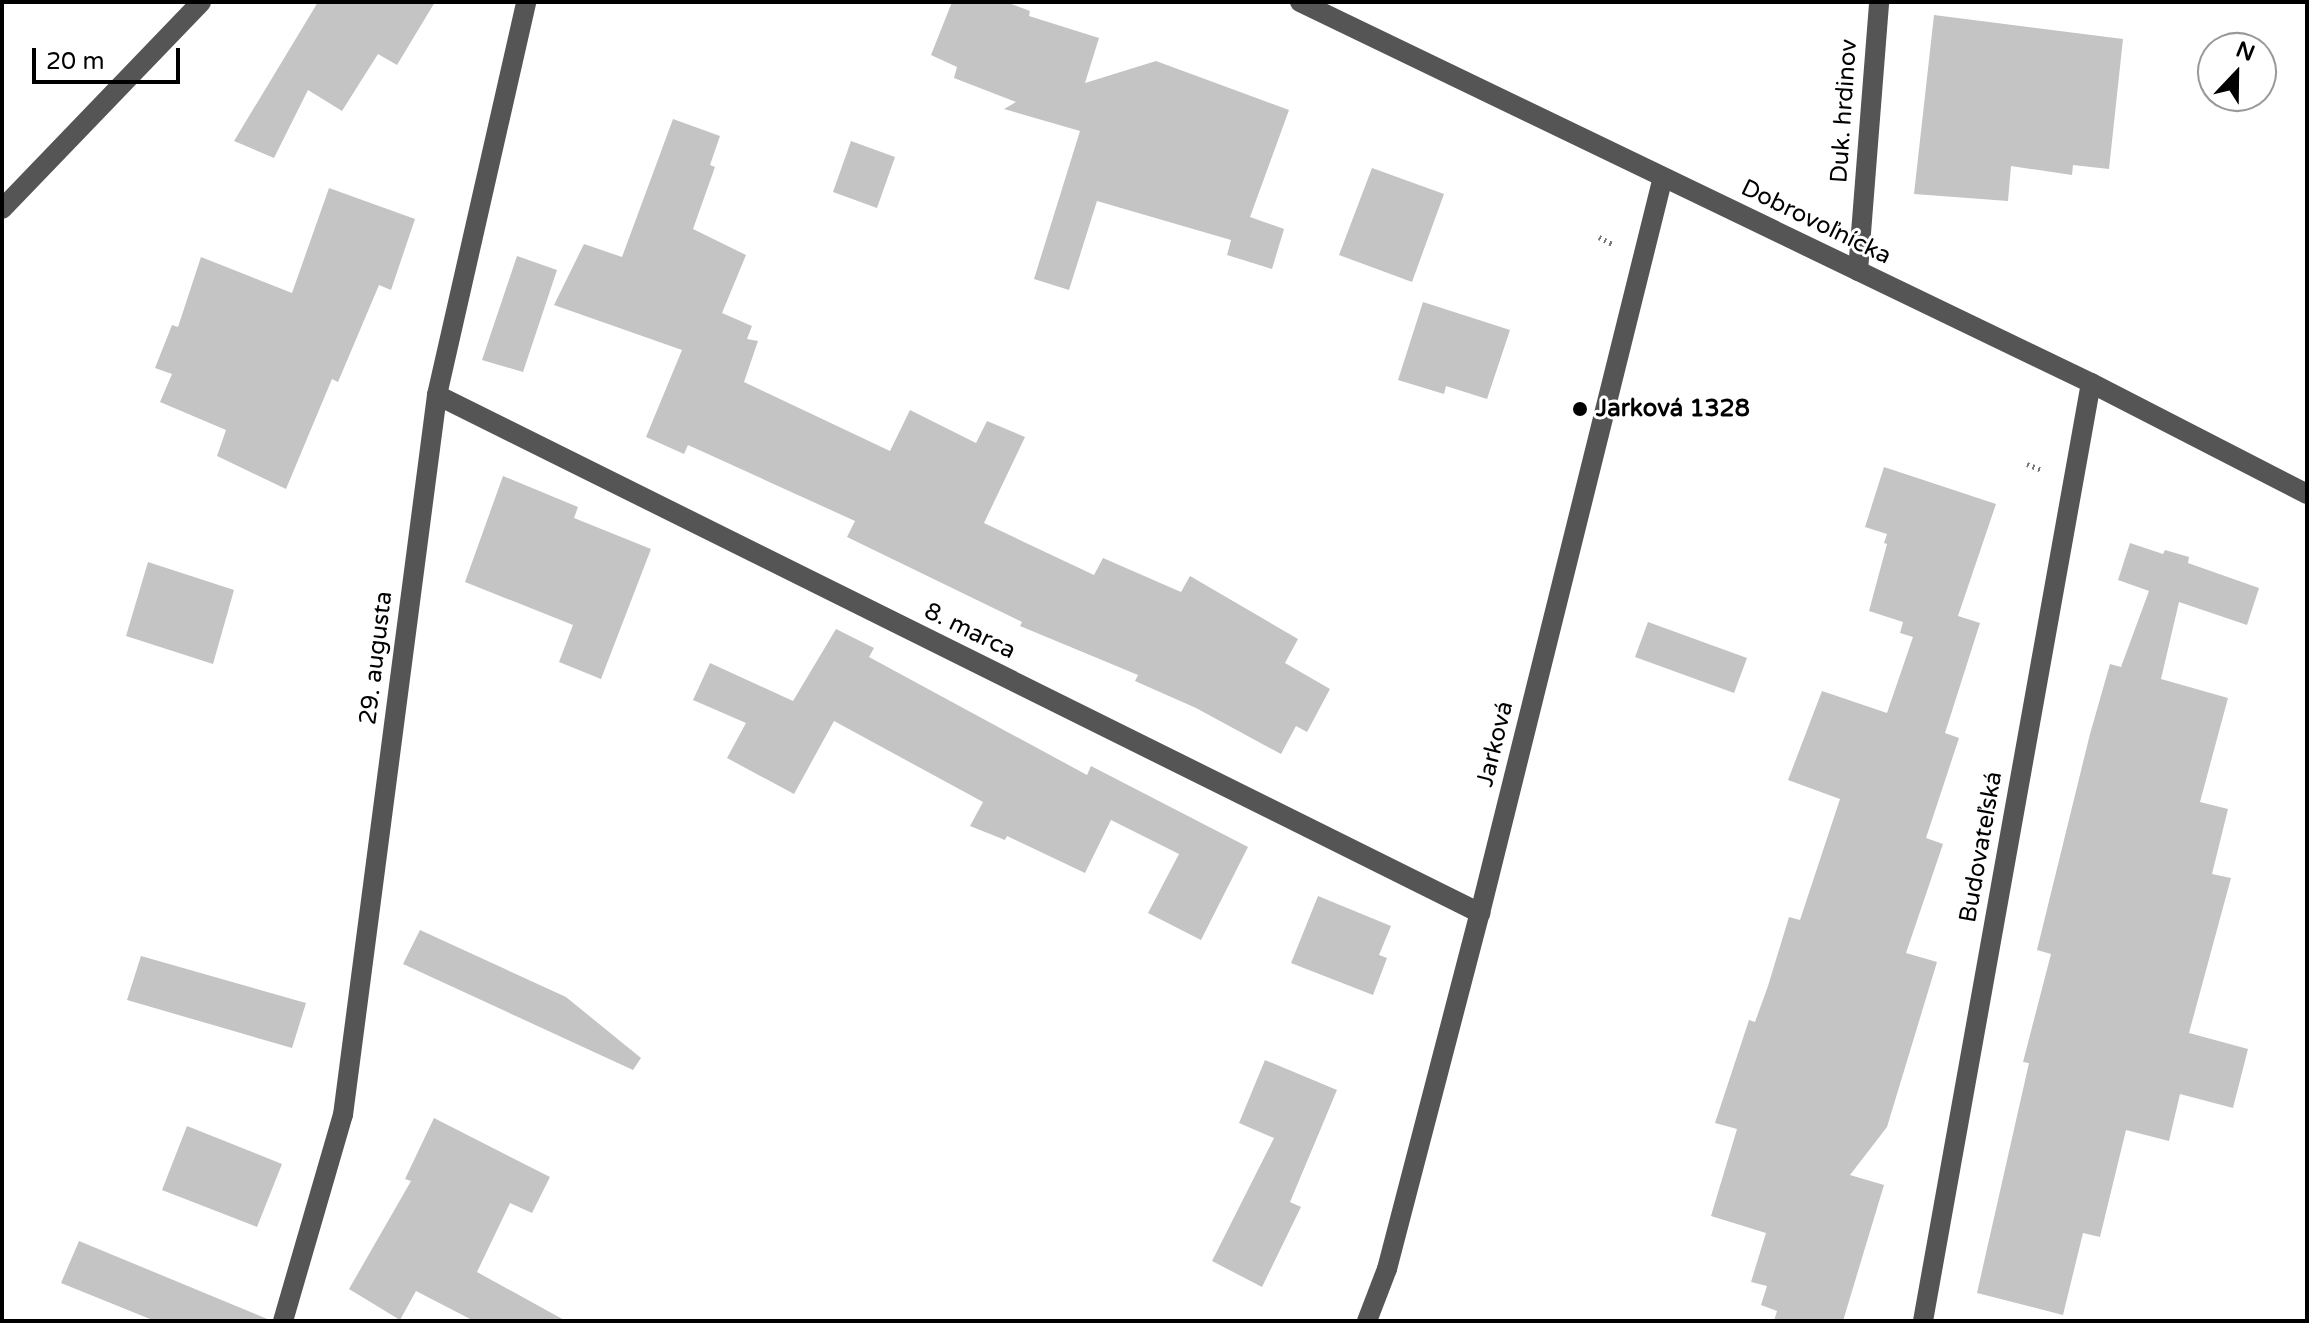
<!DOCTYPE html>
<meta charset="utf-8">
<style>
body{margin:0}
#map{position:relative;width:2309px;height:1323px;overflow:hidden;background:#fff;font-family:"Varela Round",sans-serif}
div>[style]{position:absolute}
.building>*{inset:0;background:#c4c4c4}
.path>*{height:5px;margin-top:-2.5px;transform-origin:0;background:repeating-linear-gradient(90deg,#777 0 2px,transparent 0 6px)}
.minor>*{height:20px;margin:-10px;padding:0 10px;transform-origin:10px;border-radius:10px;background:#555}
.dots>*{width:22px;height:22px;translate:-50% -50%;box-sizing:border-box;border:4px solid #fff;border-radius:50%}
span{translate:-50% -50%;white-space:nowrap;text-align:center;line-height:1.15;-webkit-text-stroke:6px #fff;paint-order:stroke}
.street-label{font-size:24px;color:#000}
.poi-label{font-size:24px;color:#000;font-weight:700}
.left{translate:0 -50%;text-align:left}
.frame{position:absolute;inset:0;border:4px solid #000;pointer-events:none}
.north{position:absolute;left:2197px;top:32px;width:80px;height:80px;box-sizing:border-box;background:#fff;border:2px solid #999;border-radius:50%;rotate:22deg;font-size:22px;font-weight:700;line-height:32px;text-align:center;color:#000}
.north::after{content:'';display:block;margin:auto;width:28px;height:36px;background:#000;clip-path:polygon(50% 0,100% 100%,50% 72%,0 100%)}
.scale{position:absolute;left:32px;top:48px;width:148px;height:36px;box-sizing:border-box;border:4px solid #000;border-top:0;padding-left:10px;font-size:24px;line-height:28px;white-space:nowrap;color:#000;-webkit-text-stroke:6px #fff;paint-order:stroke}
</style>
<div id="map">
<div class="building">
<div style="clip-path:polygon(318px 2px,435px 2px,397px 65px,378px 54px,342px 111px,308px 90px,274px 158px,234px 141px)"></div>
<div style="clip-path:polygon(952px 2px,1006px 2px,1030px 11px,1029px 16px,1099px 38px,1085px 83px,1156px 61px,1289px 110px,1250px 217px,1284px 229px,1272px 269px,1227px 255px,1231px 240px,1097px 201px,1069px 290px,1034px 279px,1080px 131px,1004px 109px,1016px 102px,954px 78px,957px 67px,931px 55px)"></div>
<div style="clip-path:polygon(1934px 15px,2123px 39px,2109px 169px,2073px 165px,2072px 175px,2011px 166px,2008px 201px,1914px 194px)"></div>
<div style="clip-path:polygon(673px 119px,720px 136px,710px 165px,715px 167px,693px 229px,746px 255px,722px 313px,752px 326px,747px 339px,758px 341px,744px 382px,890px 451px,910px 410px,976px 443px,987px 421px,1025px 437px,984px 523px,1094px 575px,1103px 558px,1181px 592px,1190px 576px,1298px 639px,1285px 663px,1330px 689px,1307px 732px,1296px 726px,1281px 754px,1196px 708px,1135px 681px,1138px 675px,1020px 626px,1022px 622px,847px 537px,855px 521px,688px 445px,684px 454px,646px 437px,682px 350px,554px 305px,584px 244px,622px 257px)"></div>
<div style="clip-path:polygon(851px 141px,895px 157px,877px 208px,833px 192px)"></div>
<div style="clip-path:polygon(1372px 168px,1444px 194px,1412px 282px,1339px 255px)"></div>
<div style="clip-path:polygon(329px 188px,415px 219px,391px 290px,379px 285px,338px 382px,332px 379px,286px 489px,217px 456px,226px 430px,160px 402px,172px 374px,155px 368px,172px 325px,178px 327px,201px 257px,292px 293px)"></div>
<div style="clip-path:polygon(517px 256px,557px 270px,523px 372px,482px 360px)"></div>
<div style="clip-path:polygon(1423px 302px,1510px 330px,1487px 399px,1446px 386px,1444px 394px,1398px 380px)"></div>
<div style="clip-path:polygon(1884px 467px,1996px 504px,1958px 616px,1980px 623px,1945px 733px,1959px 738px,1926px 838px,1943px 844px,1906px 953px,1937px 962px,1887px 1127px,1850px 1175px,1884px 1185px,1843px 1321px,1774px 1321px,1777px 1311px,1761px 1305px,1767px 1286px,1751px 1282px,1766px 1233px,1711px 1216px,1737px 1129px,1715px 1123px,1749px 1020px,1755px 1022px,1768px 986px,1789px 917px,1800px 920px,1840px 799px,1788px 780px,1822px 691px,1887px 713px,1913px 637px,1900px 633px,1903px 622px,1869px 611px,1887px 544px,1884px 543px,1887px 534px,1865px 527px)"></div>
<div style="clip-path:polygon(503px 476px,578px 507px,574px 518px,651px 549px,601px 679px,559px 662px,573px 625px,465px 582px)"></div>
<div style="clip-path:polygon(2130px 543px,2163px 554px,2165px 550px,2189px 557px,2188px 563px,2259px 588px,2247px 625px,2179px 602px,2161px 679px,2228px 698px,2200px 802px,2228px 809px,2212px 874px,2231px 878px,2189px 1033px,2248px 1049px,2233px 1108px,2180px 1094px,2169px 1141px,2126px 1130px,2100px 1237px,2083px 1233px,2063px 1315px,1977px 1293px,2029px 1063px,2023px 1062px,2051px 954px,2037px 950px,2090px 734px,2110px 664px,2121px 667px,2149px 591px,2118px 580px)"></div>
<div style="clip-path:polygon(148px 562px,234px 590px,213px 664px,126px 636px)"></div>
<div style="clip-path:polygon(1648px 622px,1747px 658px,1734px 693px,1635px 657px)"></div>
<div style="clip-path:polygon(836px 629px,874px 648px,869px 657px,1087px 775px,1091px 766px,1248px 847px,1201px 940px,1148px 913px,1179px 854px,1111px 820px,1085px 873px,1007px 836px,1005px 840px,970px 826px,983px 802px,834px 721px,794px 794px,727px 758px,746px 723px,693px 700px,710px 663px,793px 701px)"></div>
<div style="clip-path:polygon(1318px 896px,1391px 926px,1379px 955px,1387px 958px,1373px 995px,1291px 963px)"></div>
<div style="clip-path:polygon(420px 930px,566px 997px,641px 1058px,633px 1070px,403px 964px)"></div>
<div style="clip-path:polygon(141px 956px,306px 1003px,292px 1048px,127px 1000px)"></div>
<div style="clip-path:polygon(1265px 1060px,1337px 1090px,1290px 1202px,1301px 1207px,1262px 1287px,1212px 1261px,1274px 1138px,1239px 1123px)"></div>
<div style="clip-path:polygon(434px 1118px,550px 1177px,532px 1213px,510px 1203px,477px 1272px,566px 1321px,474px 1321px,416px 1291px,400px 1320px,349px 1289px,411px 1181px,405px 1179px)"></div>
<div style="clip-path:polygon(187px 1126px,282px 1164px,257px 1227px,162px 1190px)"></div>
<div style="clip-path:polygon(79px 1241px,270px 1320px,270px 1321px,155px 1321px,61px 1283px)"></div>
</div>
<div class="path">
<div style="left:1599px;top:237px;width:15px;rotate:28deg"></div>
<div style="left:2027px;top:464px;width:16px;rotate:22deg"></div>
</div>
<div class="minor">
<div style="left:1300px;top:2px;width:878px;rotate:25.72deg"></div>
<div style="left:2091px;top:383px;width:243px;rotate:27.2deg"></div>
<div style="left:2px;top:209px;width:287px;rotate:-46.1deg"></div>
<div style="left:1858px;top:271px;width:270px;rotate:-85.5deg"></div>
<div style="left:437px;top:395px;width:1165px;rotate:26.41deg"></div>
<div style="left:283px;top:1321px;width:215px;rotate:-73.8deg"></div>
<div style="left:343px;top:1115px;width:726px;rotate:-82.56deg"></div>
<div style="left:437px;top:395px;width:403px;rotate:-77.2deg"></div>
<div style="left:1367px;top:1321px;width:56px;rotate:-69deg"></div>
<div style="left:1387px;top:1269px;width:368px;rotate:-75.4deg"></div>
<div style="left:1480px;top:913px;width:758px;rotate:-76.04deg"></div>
<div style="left:1923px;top:1321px;width:953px;rotate:-79.85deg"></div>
</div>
<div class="dots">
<div style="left:1580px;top:409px;background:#000"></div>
</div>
<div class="street-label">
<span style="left:1844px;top:111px;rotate:-86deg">Duk. hrdinov</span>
<span style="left:1816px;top:222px;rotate:26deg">Dobrovoľnícka</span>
<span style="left:970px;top:631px;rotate:26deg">8. marca</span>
<span style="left:376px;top:658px;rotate:-83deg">29. augusta</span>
<span style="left:1495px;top:744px;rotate:-76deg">Jarková</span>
<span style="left:1981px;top:847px;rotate:-80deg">Budovateľská</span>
</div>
<div class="poi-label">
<span class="left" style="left:1596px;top:409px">Jarková 1328</span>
</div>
<div class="frame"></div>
<div class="north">N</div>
<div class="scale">20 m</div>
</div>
